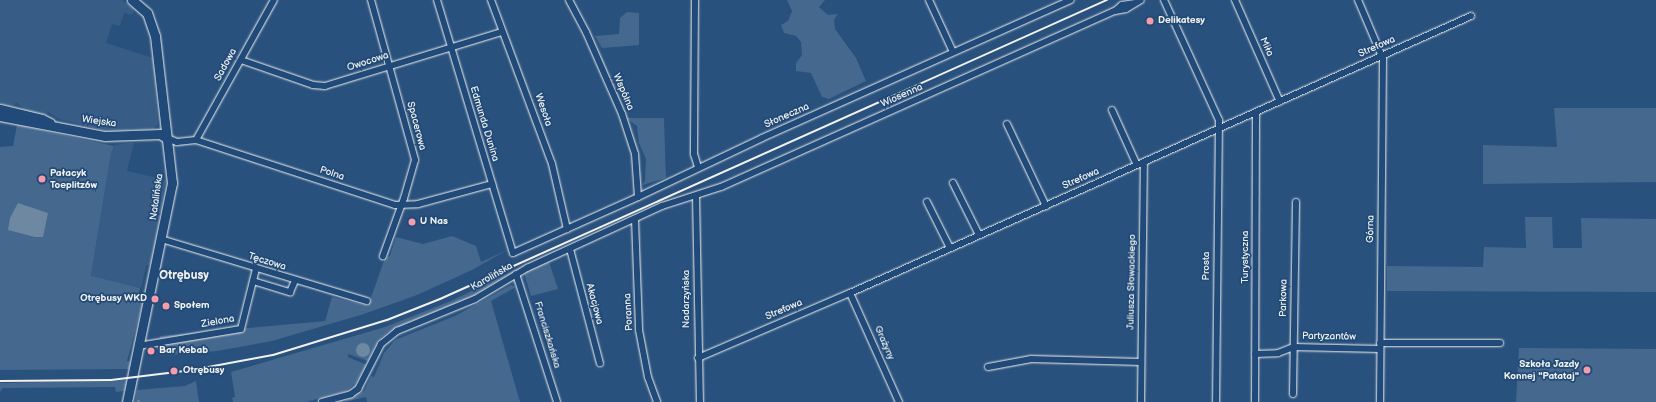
<!DOCTYPE html>
<meta charset="utf-8">
<style>
body{margin:0}
#map{position:relative;width:1656px;height:402px;overflow:hidden;background:#28517e;font-family:"Balsamiq Sans",sans-serif}
div>[style]{position:absolute}
.built>*{inset:0;background:#375d86}
.green>*{inset:0;background:#45688e}
.water>*{inset:0;background:#6e88a2}
.round{border-radius:50%}
.stream>*{height:2px;margin:-1px;padding:0 1px;transform-origin:1px;border-radius:1px;background:#6e88a2}
.roads{filter:drop-shadow(0 0 1px #f4f1e8) drop-shadow(0 0 1px #f4f1e8)}
.street>*{height:6px;margin:-3px;padding:0 3px;transform-origin:3px;border-radius:3px;background:#1f4a7a}
.secondary>*{height:9px;margin:-4.5px;padding:0 4.5px;transform-origin:4.5px;border-radius:4.5px;background:#1f4a7a}
.rail>*{height:2px;margin:-1px;padding:0 1px;transform-origin:1px;border-radius:1px;background:#f4f1e8}
.dots>*{width:11px;height:11px;translate:-50% -50%;box-sizing:border-box;border:2px solid #1f4a7a;border-radius:50%}
span{translate:-50% -50%;white-space:nowrap;text-align:center;line-height:1.15;-webkit-text-stroke:3.5px #1f4a7a;paint-order:stroke}
.poi-label{font-size:10px;color:#f4f1e8;font-weight:700}
.left{translate:0 -50%;text-align:left}
.right{translate:-100% -50%;text-align:right}
.street-label{font-size:10px;color:#f4f1e8}
.quarter-label{font-size:12px;color:#f4f1e8;font-weight:700}
</style>
<div id="map">
<div class="built">
<div style="clip-path:polygon(0 0,122px 0,134px 9px,132px 15px,124px 13px,120px 26px,112px 24px,106px 43px,153px 58px,158px 124px,153px 129px,106px 131px,59px 119px,48px 112px,45px 116px,26px 111px,16px 102px,14px 106px,0 104px)"></div>
<div style="clip-path:polygon(134px 142px,127px 171px,166px 180px,152px 263px,146px 266px,141px 288px,91px 277px,111px 153px,115px 145px)"></div>
</div>
<div class="green">
<div style="clip-path:polygon(787px 0,825px 0,819px 7px,828px 15px,838px 14px,834px 20px,835px 29px,856px 58px,866px 81px,829px 99px,822px 97px,811px 73px,796px 71px,796px 63px,802px 55px,801px 42px,796px 36px,784px 33px,781px 25px,788px 21px,792px 11px)"></div>
<div style="clip-path:polygon(627px 12px,639px 13px,639px 45px,602px 48px,595px 36px,619px 34px,620px 18px)"></div>
<div style="clip-path:polygon(1554px 108px,1656px 108px,1656px 182px,1483px 184px,1483px 145px,1557px 147px)"></div>
<div style="clip-path:polygon(626px 118px,664px 118px,666px 178px,642px 185px,645px 181px,646px 159px,639px 143px,637px 126px)"></div>
<div style="clip-path:polygon(17px 125px,114px 146px,111px 153px,91px 276px,140px 288px,138px 297px,143px 302px,127px 361px,132px 362px,130px 369px,0 370px,0 147px,13px 146px)"></div>
<div style="clip-path:polygon(1525px 217px,1552px 217px,1553px 248px,1582px 248px,1581px 218px,1656px 219px,1656px 292px,1387px 291px,1387px 266px,1483px 267px,1484px 247px,1526px 248px)"></div>
<div style="clip-path:polygon(452px 236px,476px 246px,481px 262px,507px 250px,472px 270px,417px 295px,364px 314px,272px 341px,217px 351px,169px 355px,157px 349px,160px 336px,325px 321px,332px 297px,368px 306px,385px 258px,390px 256px,396px 237px,423px 244px)"></div>
<div style="clip-path:polygon(549px 262px,558px 289px,531px 296px,524px 273px)"></div>
<div style="clip-path:polygon(525px 265px,468px 299px,389px 331px,378px 340px,368px 361px,348px 354px,348px 357px,367px 365px,355px 384px,346px 391px,306px 402px,233px 402px,232px 398px,235px 397px,231px 372px,385px 327px,453px 300px)"></div>
<div style="clip-path:polygon(511px 285px,516px 287px,491px 301px,520px 402px,367px 402px,366px 397px,344px 402px,364px 391px,371px 376px,374px 377px,384px 353px,395px 340px,455px 316px)"></div>
<div style="clip-path:polygon(1519px 348px,1656px 349px,1656px 402px,1516px 402px)"></div>
<div style="clip-path:polygon(127px 380px,126px 389px,123px 391px,116px 392px,115px 387px,3px 388px,0 392px,0 383px)"></div>
<div style="clip-path:polygon(196px 381px,199px 402px,135px 402px,137px 390px,185px 386px)"></div>
</div>
<div class="water">
<div style="clip-path:polygon(18px 203px,48px 213px,43px 237px,35px 237px,8px 230px,10px 218px)"></div>
<div class="round" style="left:356px;top:343px;width:14px;height:14px"></div>
</div>
<div class="stream">
<div style="left:138px;top:401px;width:2px;rotate:27deg"></div>
</div>
<div class="roads">
<div class="street">
<div style="left:371px;top:0;width:166px;rotate:74.6deg"></div>
<div style="left:415px;top:160px;width:40px;rotate:106deg"></div>
<div style="left:404px;top:198px;width:62px;rotate:109.9deg"></div>
<div style="left:437px;top:0;width:264px;rotate:73.3deg"></div>
<div style="left:513px;top:253px;width:137px;rotate:-24.1deg"></div>
<div style="left:638px;top:197px;width:137px;rotate:-25.4deg"></div>
<div style="left:762px;top:138px;width:338px;rotate:-24.1deg"></div>
<div style="left:491px;top:0;width:175px;rotate:69.6deg"></div>
<div style="left:552px;top:164px;width:67px;rotate:77deg"></div>
<div style="left:569px;top:0;width:36px;rotate:62deg"></div>
<div style="left:586px;top:32px;width:90px;rotate:66.3deg"></div>
<div style="left:622px;top:114px;width:42px;rotate:72deg"></div>
<div style="left:635px;top:154px;width:43px;rotate:86deg"></div>
<div style="left:695px;top:0;width:154px;rotate:90.4deg"></div>
<div style="left:694px;top:154px;width:14px;rotate:73deg"></div>
<div style="left:929px;top:0;width:57px;rotate:65.2deg"></div>
<div style="left:1164px;top:0;width:132px;rotate:65.4deg"></div>
<div style="left:1219px;top:120px;width:282px;rotate:90.6deg"></div>
<div style="left:1235px;top:0;width:111px;rotate:66.2deg"></div>
<div style="left:1358px;top:0;width:64px;rotate:67deg"></div>
<div style="left:1383px;top:59px;width:343px;rotate:90.5deg"></div>
<div style="left:1115px;top:11px;width:9px;rotate:-41deg"></div>
<div style="left:1122px;top:5px;width:12px;rotate:-9deg"></div>
<div style="left:241px;top:60px;width:76px;rotate:19.1deg"></div>
<div style="left:313px;top:85px;width:12px;rotate:5deg"></div>
<div style="left:325px;top:86px;width:185px;rotate:-17deg"></div>
<div style="left:1112px;top:110px;width:60px;rotate:65.6deg"></div>
<div style="left:1007px;top:124px;width:91px;rotate:64.6deg"></div>
<div style="left:167px;top:138px;width:11px;rotate:22deg"></div>
<div style="left:177px;top:142px;width:19px;rotate:-6deg"></div>
<div style="left:196px;top:140px;width:209px;rotate:18.1deg"></div>
<div style="left:395px;top:205px;width:23px;rotate:-2deg"></div>
<div style="left:418px;top:204px;width:77px;rotate:-15.1deg"></div>
<div style="left:196px;top:140px;width:160px;rotate:-60.9deg"></div>
<div style="left:953px;top:183px;width:58px;rotate:63.4deg"></div>
<div style="left:696px;top:196px;width:206px;rotate:88.9deg"></div>
<div style="left:927px;top:202px;width:51px;rotate:63.4deg"></div>
<div style="left:635px;top:219px;width:111px;rotate:87.9deg"></div>
<div style="left:639px;top:330px;width:48px;rotate:79.2deg"></div>
<div style="left:648px;top:377px;width:27px;rotate:70deg"></div>
<div style="left:161px;top:239px;width:215px;rotate:16.8deg"></div>
<div style="left:570px;top:249px;width:118px;rotate:75.3deg"></div>
<div style="left:516px;top:274px;width:134px;rotate:72.2deg"></div>
<div style="left:253px;top:281px;width:39px;rotate:17deg"></div>
<div style="left:290px;top:292px;width:12px;rotate:-66deg"></div>
<div style="left:850px;top:293px;width:120px;rotate:65.8deg"></div>
<div style="left:1380px;top:343px;width:120px"></div>
<div style="left:138px;top:346px;width:104px;rotate:-9.4deg"></div>
<div style="left:241px;top:329px;width:62px;rotate:-76deg"></div>
<div style="left:1255px;top:354px;width:23px;rotate:-2deg"></div>
<div style="left:1278px;top:353px;width:17px;rotate:-21deg"></div>
<div style="left:1294px;top:347px;width:86px;rotate:1.3deg"></div>
<div style="left:698px;top:358px;width:165px;rotate:-23.2deg"></div>
<div style="left:850px;top:293px;width:680px;rotate:-24.04deg"></div>
<div style="left:988px;top:367px;width:44px;rotate:-10.5deg"></div>
<div style="left:1031px;top:359px;width:110px;rotate:1.6deg"></div>
<div style="left:1293px;top:394px;width:192px;rotate:-89.1deg"></div>
<div style="left:322px;top:402px;width:30px;rotate:-15deg"></div>
<div style="left:351px;top:394px;width:9px;rotate:-36deg"></div>
<div style="left:358px;top:389px;width:51px;rotate:-62.9deg"></div>
<div style="left:381px;top:344px;width:21px;rotate:-39deg"></div>
<div style="left:397px;top:331px;width:84px;rotate:-22.3deg"></div>
<div style="left:475px;top:299px;width:61px;rotate:-30.8deg"></div>
<div style="left:527px;top:268px;width:149px;rotate:-24.7deg"></div>
<div style="left:662px;top:206px;width:62px;rotate:-17.9deg"></div>
<div style="left:721px;top:187px;width:432px;rotate:-24.1deg"></div>
<div style="left:1115px;top:11px;width:11px;rotate:-10deg"></div>
<div style="left:1126px;top:9px;width:17px;rotate:-31deg"></div>
<div style="left:1141px;top:402px;width:240px;rotate:-89.3deg"></div>
<div style="left:1255px;top:402px;width:290px;rotate:-89.8deg"></div>
</div>
<div class="secondary">
<div style="left:0;top:109px;width:43px;rotate:13.4deg"></div>
<div style="left:42px;top:119px;width:9px;rotate:27deg"></div>
<div style="left:0;top:116px;width:107px;rotate:10.8deg"></div>
<div style="left:105px;top:136px;width:55px;rotate:-2.1deg"></div>
<div style="left:160px;top:134px;width:8px;rotate:30deg"></div>
<div style="left:127px;top:402px;width:224px;rotate:-78.4deg"></div>
<div style="left:172px;top:183px;width:148px;rotate:-96.6deg"></div>
<div style="left:155px;top:36px;width:24px;rotate:-109deg"></div>
<div style="left:147px;top:13px;width:20px;rotate:-139deg"></div>
</div>
</div>
<div class="rail">
<div style="left:0;top:381px;width:111px;rotate:-0.5deg"></div>
<div style="left:111px;top:380px;width:82px;rotate:-7deg"></div>
<div style="left:192px;top:370px;width:82px;rotate:-10.5deg"></div>
<div style="left:273px;top:355px;width:119px;rotate:-17.1deg"></div>
<div style="left:387px;top:320px;width:57px;rotate:-21.6deg"></div>
<div style="left:440px;top:299px;width:731px;rotate:-24.15deg"></div>
</div>
<div class="dots">
<div style="left:1150px;top:21px;background:#ff9aa2"></div>
<div style="left:42px;top:179px;background:#ff9aa2"></div>
<div style="left:412px;top:222px;background:#ff9aa2"></div>
<div style="left:155px;top:299px;background:#ff9aa2"></div>
<div style="left:166px;top:306px;background:#ff9aa2"></div>
<div style="left:151px;top:351px;background:#ff9aa2"></div>
<div style="left:1587px;top:370px;background:#ff9aa2"></div>
<div style="left:174px;top:371px;background:#ff9aa2"></div>
</div>
<div class="poi-label">
<span class="left" style="left:1158px;top:21px">Delikatesy</span>
<span class="left" style="left:50px;top:179px">Pałacyk<br>Toeplitzów</span>
<span class="left" style="left:420px;top:222px">U Nas</span>
<span class="right" style="left:147px;top:299px">Otrębusy WKD</span>
<span class="left" style="left:174px;top:306px">Społem</span>
<span class="left" style="left:159px;top:351px">Bar Kebab</span>
<span class="right" style="left:1579px;top:370px">Szkoła Jazdy<br>Konnej "Patataj"</span>
<span class="left" style="left:183px;top:371px">Otrębusy</span>
</div>
<div class="street-label">
<span style="left:1266px;top:47px;rotate:66deg">Miła</span>
<span style="left:1377px;top:47px;rotate:-24deg">Strefowa</span>
<span style="left:368px;top:62px;rotate:-18deg">Owocowa</span>
<span style="left:226px;top:65px;rotate:-61deg">Sadowa</span>
<span style="left:623px;top:92px;rotate:67deg">Wspólna</span>
<span style="left:902px;top:96px;rotate:-24deg">Wiosenna</span>
<span style="left:543px;top:110px;rotate:71deg">Wesoła</span>
<span style="left:787px;top:116px;rotate:-24deg">Słoneczna</span>
<span style="left:99px;top:122px;rotate:8deg">Wiejska</span>
<span style="left:484px;top:124px;rotate:73deg">Edmunda Dunina</span>
<span style="left:416px;top:126px;rotate:75deg">Spacerowa</span>
<span style="left:332px;top:174px;rotate:18deg">Polna</span>
<span style="left:1081px;top:179px;rotate:-24deg">Strefowa</span>
<span style="left:157px;top:197px;rotate:-82deg">Natalińska</span>
<span style="left:1371px;top:229px;rotate:-89deg">Górna</span>
<span style="left:1246px;top:257px;rotate:-90deg">Turystyczna</span>
<span style="left:267px;top:262px;rotate:17deg">Tęczowa</span>
<span style="left:1207px;top:266px;rotate:-90deg">Prosta</span>
<span style="left:492px;top:277px;rotate:-30deg">Karolińska</span>
<span style="left:1132px;top:282px;rotate:-89deg">Juliusza Słowackiego</span>
<span style="left:1284px;top:298px;rotate:-89deg">Parkowa</span>
<span style="left:687px;top:299px;rotate:-90deg">Nadarzyńska</span>
<span style="left:594px;top:304px;rotate:75deg">Akacjowa</span>
<span style="left:784px;top:310px;rotate:-23deg">Strefowa</span>
<span style="left:629px;top:312px;rotate:-93deg">Poranna</span>
<span style="left:218px;top:322px;rotate:-10deg">Zielona</span>
<span style="left:547px;top:335px;rotate:73deg">Franciszkańska</span>
<span style="left:1329px;top:337px;rotate:1deg">Partyzantów</span>
<span style="left:884px;top:343px;rotate:66deg">Grażyny</span>
</div>
<div class="quarter-label">
<span style="left:184px;top:276px">Otrębusy</span>
</div>
</div>
